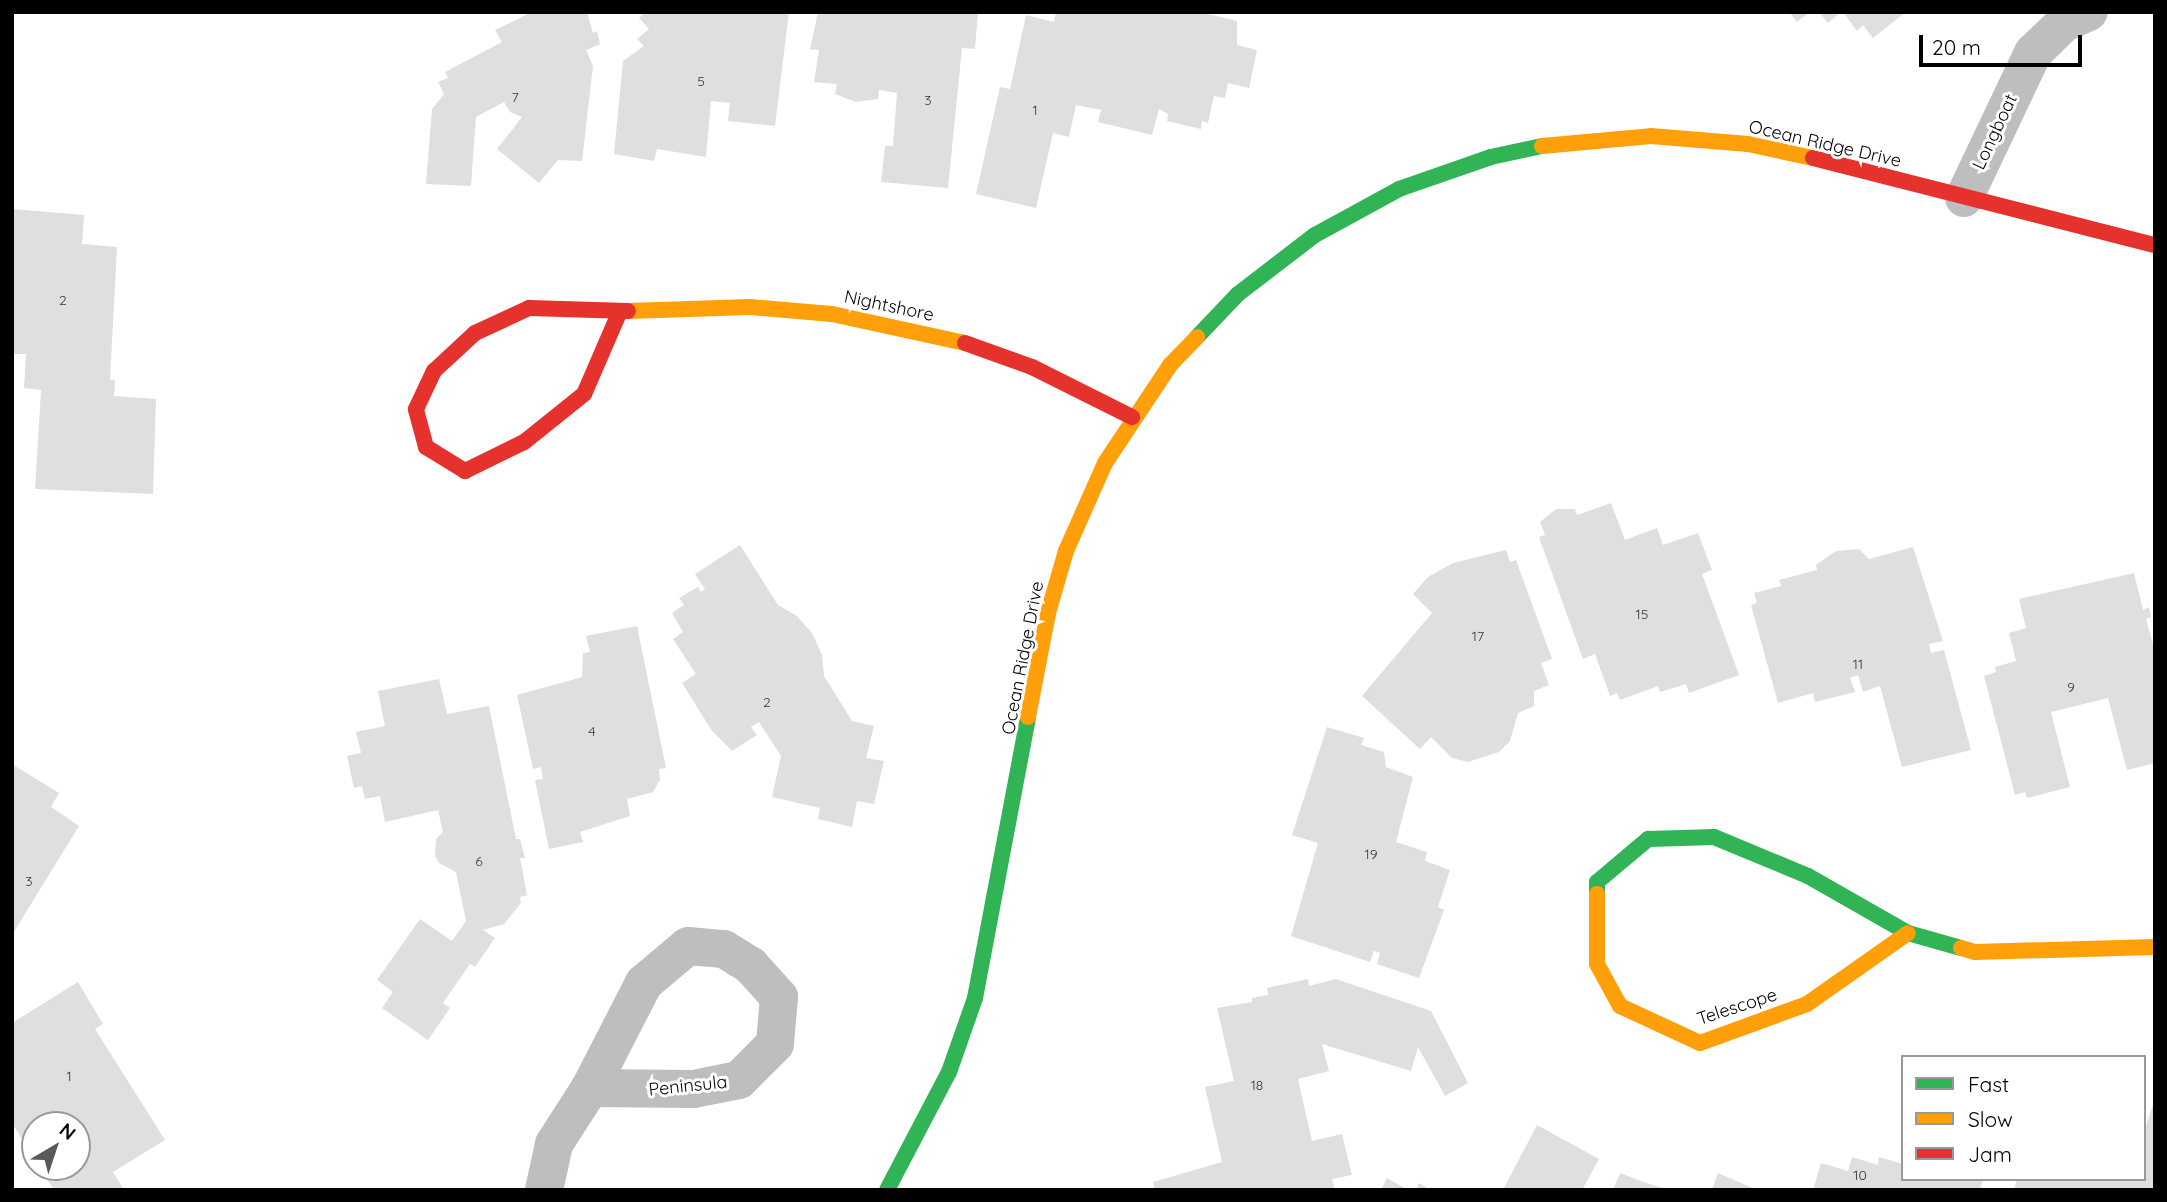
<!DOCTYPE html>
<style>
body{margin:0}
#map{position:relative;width:2167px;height:1202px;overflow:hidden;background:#fff;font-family:Quicksand,sans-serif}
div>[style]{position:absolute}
.building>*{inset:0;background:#dfdfdf}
.street>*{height:38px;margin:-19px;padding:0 19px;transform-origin:19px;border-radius:19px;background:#bebebe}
.fast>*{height:16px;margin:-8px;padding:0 8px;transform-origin:8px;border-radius:8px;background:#30b455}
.slow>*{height:16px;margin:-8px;padding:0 8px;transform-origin:8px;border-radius:8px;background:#ff9f0a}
.jam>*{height:16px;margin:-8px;padding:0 8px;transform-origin:8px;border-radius:8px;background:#e5322d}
span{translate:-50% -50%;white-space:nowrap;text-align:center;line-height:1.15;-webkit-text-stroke:6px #fff;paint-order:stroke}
.number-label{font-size:14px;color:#383838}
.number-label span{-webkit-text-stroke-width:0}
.street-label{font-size:18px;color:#000}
.frame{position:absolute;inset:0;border:14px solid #000;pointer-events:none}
.legend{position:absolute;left:1901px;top:1055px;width:245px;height:126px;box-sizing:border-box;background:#fff;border:2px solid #999;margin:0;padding:9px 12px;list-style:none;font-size:21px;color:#000}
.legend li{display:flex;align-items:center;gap:14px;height:35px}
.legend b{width:35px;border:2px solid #999}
.north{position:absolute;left:21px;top:1111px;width:70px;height:70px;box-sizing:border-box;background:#fff;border:2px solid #999;border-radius:50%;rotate:39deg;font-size:19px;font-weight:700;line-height:28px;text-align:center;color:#000}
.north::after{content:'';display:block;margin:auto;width:24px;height:32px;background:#595959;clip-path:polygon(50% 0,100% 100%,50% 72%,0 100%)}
.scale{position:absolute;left:1919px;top:35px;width:163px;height:32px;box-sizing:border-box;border:4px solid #000;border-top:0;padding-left:9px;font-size:21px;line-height:24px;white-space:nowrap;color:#000;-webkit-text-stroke:5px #fff;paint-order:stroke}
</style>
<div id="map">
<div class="building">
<div style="clip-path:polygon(532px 12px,587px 12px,593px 33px,597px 31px,600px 44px,586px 50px,593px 66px,582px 161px,558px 160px,539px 183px,497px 149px,522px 117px,510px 112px,504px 102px,476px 117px,471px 186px,426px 184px,432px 109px,444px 94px,438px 82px,448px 78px,445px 72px,502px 42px,495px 30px)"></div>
<div style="clip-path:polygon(645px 12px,789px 12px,775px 126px,728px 121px,730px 103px,711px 101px,706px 157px,657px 149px,654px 161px,614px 154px,623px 61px,644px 46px,637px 39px,649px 29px,639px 18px)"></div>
<div style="clip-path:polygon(818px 12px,978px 12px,975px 49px,962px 48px,948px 188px,881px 182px,885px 146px,893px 146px,897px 93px,879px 90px,878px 99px,856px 102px,835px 94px,837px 84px,814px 82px,819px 50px,810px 49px)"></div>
<div style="clip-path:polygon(1056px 12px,1200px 12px,1237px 21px,1237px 45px,1257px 50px,1249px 88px,1228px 83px,1225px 98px,1214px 96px,1208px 123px,1202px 121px,1201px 129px,1167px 121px,1168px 114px,1159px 109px,1152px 135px,1098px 122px,1101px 110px,1076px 105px,1069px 137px,1053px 133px,1036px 208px,976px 194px,1000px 87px,1010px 89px,1026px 15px,1054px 22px)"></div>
<div style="clip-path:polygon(1789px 12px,1810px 12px,1797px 22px)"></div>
<div style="clip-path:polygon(1819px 12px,1841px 12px,1828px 23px)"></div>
<div style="clip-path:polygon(1843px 12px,1906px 12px,1873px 38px,1863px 25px,1857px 31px)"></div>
<div style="clip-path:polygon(12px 209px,84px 215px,82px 244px,117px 247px,110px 380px,115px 380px,114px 396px,156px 399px,153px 494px,35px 489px,41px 390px,24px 388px,26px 354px,12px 354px)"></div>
<div style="clip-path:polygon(1611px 503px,1625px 540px,1657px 528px,1663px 545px,1698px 533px,1712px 570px,1702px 574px,1739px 675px,1689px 693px,1686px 684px,1660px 692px,1658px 686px,1620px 700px,1617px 693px,1610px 696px,1595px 654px,1583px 659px,1539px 537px,1545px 535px,1540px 522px,1556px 509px,1575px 509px,1577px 515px)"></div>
<div style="clip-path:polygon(740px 545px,778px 605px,797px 616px,812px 633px,822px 655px,824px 676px,852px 721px,874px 726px,866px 758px,884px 761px,874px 804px,857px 801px,852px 827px,818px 819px,820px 808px,772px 797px,781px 756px,759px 722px,751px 727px,757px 735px,732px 751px,712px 731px,682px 683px,696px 674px,673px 639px,683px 632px,672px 613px,684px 605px,679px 598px,698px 587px,701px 592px,705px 589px,695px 574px)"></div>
<div style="clip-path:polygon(1913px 547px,1943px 641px,1929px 644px,1931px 653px,1944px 650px,1971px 750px,1902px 767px,1880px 686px,1863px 692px,1858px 675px,1850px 678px,1855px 692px,1815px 702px,1813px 693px,1778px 703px,1751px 605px,1757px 603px,1754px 593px,1781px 586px,1779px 580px,1817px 570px,1816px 565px,1836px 551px,1859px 549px,1869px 559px)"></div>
<div style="clip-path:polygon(1506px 550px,1510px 562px,1516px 560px,1552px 659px,1541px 663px,1549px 685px,1534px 691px,1534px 706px,1518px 713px,1510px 741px,1499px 752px,1468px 762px,1452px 758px,1431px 737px,1420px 749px,1362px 696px,1432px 613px,1413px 594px,1428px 577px,1453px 563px)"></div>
<div style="clip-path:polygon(2134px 573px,2143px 610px,2149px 607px,2151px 617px,2146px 619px,2155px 652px,2155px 763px,2127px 770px,2108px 698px,2051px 712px,2070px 787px,2027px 798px,2025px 792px,2015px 795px,1984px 676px,1996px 672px,1995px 667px,2016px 661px,2009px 633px,2026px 628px,2019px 599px)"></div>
<div style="clip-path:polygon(637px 626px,666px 768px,659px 769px,660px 780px,653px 792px,627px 799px,630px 816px,580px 832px,583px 842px,549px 849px,535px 780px,543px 779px,541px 767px,533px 769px,517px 695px,582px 677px,583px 653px,590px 652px,586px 636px)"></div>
<div style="clip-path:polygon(439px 679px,447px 714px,489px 706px,516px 839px,520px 839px,525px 858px,520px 858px,527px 895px,520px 897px,521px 903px,504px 924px,483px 930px,495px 938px,475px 967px,470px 964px,443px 1003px,450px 1008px,428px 1040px,382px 1008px,393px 992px,377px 980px,420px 919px,452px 941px,466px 921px,456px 872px,439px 863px,435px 856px,436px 839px,443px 832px,438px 810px,385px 822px,380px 796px,365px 799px,362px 786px,354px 788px,347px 756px,361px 753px,356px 732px,385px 726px,378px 691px)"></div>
<div style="clip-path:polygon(1327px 727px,1364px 738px,1361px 745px,1384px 752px,1386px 767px,1413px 777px,1396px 842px,1427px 852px,1425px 861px,1450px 870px,1438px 907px,1444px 910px,1419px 978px,1377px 964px,1380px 953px,1374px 951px,1370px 962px,1291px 936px,1318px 843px,1292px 835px)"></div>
<div style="clip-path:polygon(12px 764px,59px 793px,51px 807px,79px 826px,12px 935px)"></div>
<div style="clip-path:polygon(1308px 979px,1309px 986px,1336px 979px,1431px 1011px,1468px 1083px,1445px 1096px,1418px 1047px,1411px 1071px,1322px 1044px,1329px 1071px,1298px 1079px,1312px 1141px,1342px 1134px,1352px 1175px,1332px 1179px,1335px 1190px,1155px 1190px,1153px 1182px,1222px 1162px,1205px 1087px,1234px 1081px,1217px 1008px,1252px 1002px,1252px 998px,1268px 995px,1267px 988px)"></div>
<div style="clip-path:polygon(78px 982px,103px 1024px,95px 1029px,165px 1140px,113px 1172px,124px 1190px,54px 1190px,39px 1167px,77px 1167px,77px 1125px,35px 1125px,35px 1160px,12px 1123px,12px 1023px)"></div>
<div style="clip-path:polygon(2155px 1098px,2155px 1190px,2014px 1190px,2017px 1179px,2144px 1179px,2144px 1132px)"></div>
<div style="clip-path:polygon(1537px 1125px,1599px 1159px,1582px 1190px,1503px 1190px)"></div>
<div style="clip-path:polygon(1852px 1157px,1878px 1165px,1879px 1157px,1903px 1164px,1903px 1179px,1983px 1179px,1980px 1190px,1813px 1190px,1821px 1163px,1848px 1171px)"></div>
<div style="clip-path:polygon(1620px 1173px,1649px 1184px,1670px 1190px,1613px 1190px)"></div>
<div style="clip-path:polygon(1718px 1173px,1757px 1190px,1712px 1190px)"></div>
<div style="clip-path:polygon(1387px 1178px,1408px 1190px,1381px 1190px)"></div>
<div style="clip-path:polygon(1419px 1183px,1431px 1190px,1416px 1190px)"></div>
</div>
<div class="street">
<div style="left:1964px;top:198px;width:161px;rotate:-64.6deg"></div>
<div style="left:2033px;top:53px;width:43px;rotate:-44.1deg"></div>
<div style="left:2064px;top:23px;width:27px;rotate:-24deg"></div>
<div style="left:544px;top:1190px;width:47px;rotate:-77.7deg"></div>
<div style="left:554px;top:1144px;width:67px;rotate:-57.3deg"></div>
<div style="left:590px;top:1088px;width:118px;rotate:-62.8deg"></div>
<div style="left:644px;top:983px;width:57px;rotate:-40.1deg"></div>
<div style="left:688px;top:946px;width:36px;rotate:5deg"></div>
<div style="left:724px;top:949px;width:32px;rotate:32deg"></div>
<div style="left:751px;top:966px;width:42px;rotate:47.9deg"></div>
<div style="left:779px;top:997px;width:47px;rotate:94.9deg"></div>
<div style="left:775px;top:1044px;width:51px;rotate:135deg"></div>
<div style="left:739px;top:1080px;width:47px;rotate:168.9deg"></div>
<div style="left:693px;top:1089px;width:103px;rotate:-179.4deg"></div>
</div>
<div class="fast">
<div style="left:1197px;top:337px;width:59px;rotate:-46.4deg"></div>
<div style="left:1238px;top:294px;width:97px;rotate:-37.5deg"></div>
<div style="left:1315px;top:235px;width:96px;rotate:-28.7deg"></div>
<div style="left:1399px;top:189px;width:97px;rotate:-19.2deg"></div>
<div style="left:1491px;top:157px;width:52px;rotate:-12.2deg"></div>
<div style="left:1597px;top:894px;width:12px;rotate:-90deg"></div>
<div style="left:1597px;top:882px;width:67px;rotate:-40.1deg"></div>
<div style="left:1648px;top:839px;width:66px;rotate:-1.7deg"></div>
<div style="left:1714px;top:837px;width:102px;rotate:22.5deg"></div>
<div style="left:1808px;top:876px;width:115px;rotate:29.7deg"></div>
<div style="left:1908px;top:933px;width:55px;rotate:15.8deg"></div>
<div style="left:887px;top:1190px;width:133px;rotate:-62.3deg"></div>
<div style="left:949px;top:1072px;width:78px;rotate:-70.6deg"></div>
<div style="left:975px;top:998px;width:286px;rotate:-79.3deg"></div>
</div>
<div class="slow">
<div style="left:1542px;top:146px;width:109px;rotate:-5.2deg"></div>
<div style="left:1651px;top:136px;width:97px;rotate:4.7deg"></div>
<div style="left:1748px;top:144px;width:66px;rotate:12.2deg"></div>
<div style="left:628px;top:311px;width:122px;rotate:-1.9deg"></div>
<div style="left:750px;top:307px;width:82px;rotate:4.9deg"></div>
<div style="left:832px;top:314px;width:136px;rotate:12.3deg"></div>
<div style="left:1028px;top:717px;width:106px;rotate:-79.1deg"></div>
<div style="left:1048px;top:613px;width:65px;rotate:-73.8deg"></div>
<div style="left:1066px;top:551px;width:96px;rotate:-66.1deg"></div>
<div style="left:1105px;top:463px;width:118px;rotate:-56.4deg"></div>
<div style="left:1170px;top:365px;width:39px;rotate:-46deg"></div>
<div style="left:1597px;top:894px;width:70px;rotate:90deg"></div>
<div style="left:1597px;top:964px;width:48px;rotate:61.3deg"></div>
<div style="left:1620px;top:1006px;width:88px;rotate:24.8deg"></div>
<div style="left:1700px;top:1043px;width:114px;rotate:-20deg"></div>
<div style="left:1807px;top:1004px;width:123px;rotate:-35.1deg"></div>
<div style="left:1961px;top:948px;width:15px;rotate:16deg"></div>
<div style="left:1975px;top:952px;width:180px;rotate:-1.6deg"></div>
</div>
<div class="jam">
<div style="left:1813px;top:158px;width:353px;rotate:14.3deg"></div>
<div style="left:620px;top:311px;width:90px;rotate:113.4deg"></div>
<div style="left:584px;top:394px;width:77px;rotate:141.3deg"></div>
<div style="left:524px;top:442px;width:66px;rotate:153.8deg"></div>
<div style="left:465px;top:471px;width:46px;rotate:-148.4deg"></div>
<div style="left:426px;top:447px;width:39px;rotate:-105deg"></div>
<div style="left:416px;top:409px;width:42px;rotate:-64.7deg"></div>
<div style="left:434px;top:371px;width:56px;rotate:-42.8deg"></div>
<div style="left:475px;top:333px;width:60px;rotate:-24.8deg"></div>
<div style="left:529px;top:308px;width:99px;rotate:1.7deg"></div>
<div style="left:965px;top:343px;width:71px;rotate:19.7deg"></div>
<div style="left:1032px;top:367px;width:112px;rotate:26.6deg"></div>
</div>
<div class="number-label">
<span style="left:701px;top:81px">5</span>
<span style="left:515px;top:97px">7</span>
<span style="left:928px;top:100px">3</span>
<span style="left:1035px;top:110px">1</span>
<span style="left:63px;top:300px">2</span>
<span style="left:1642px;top:614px">15</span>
<span style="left:1478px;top:636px">17</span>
<span style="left:1858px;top:664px">11</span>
<span style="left:2071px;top:687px">9</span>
<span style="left:767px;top:702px">2</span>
<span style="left:592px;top:731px">4</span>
<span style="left:1371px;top:854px">19</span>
<span style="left:479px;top:861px">6</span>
<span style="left:29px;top:881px">3</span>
<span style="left:69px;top:1076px">1</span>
<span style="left:1257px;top:1085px">18</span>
<span style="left:1860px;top:1175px">10</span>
</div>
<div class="street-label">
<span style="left:1995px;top:132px;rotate:-65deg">Longboat</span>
<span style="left:1825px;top:144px;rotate:13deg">Ocean Ridge Drive</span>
<span style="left:889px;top:306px;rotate:12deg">Nightshore</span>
<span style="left:1023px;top:658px;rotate:-79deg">Ocean Ridge Drive</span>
<span style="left:1737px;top:1007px;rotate:-18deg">Telescope</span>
<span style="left:688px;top:1086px;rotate:-6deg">Peninsula</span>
</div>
<div class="frame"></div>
<ul class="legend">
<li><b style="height:9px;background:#30b455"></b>Fast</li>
<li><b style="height:9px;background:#ff9f0a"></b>Slow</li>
<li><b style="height:9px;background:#e5322d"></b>Jam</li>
</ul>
<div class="north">N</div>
<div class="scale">20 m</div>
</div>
